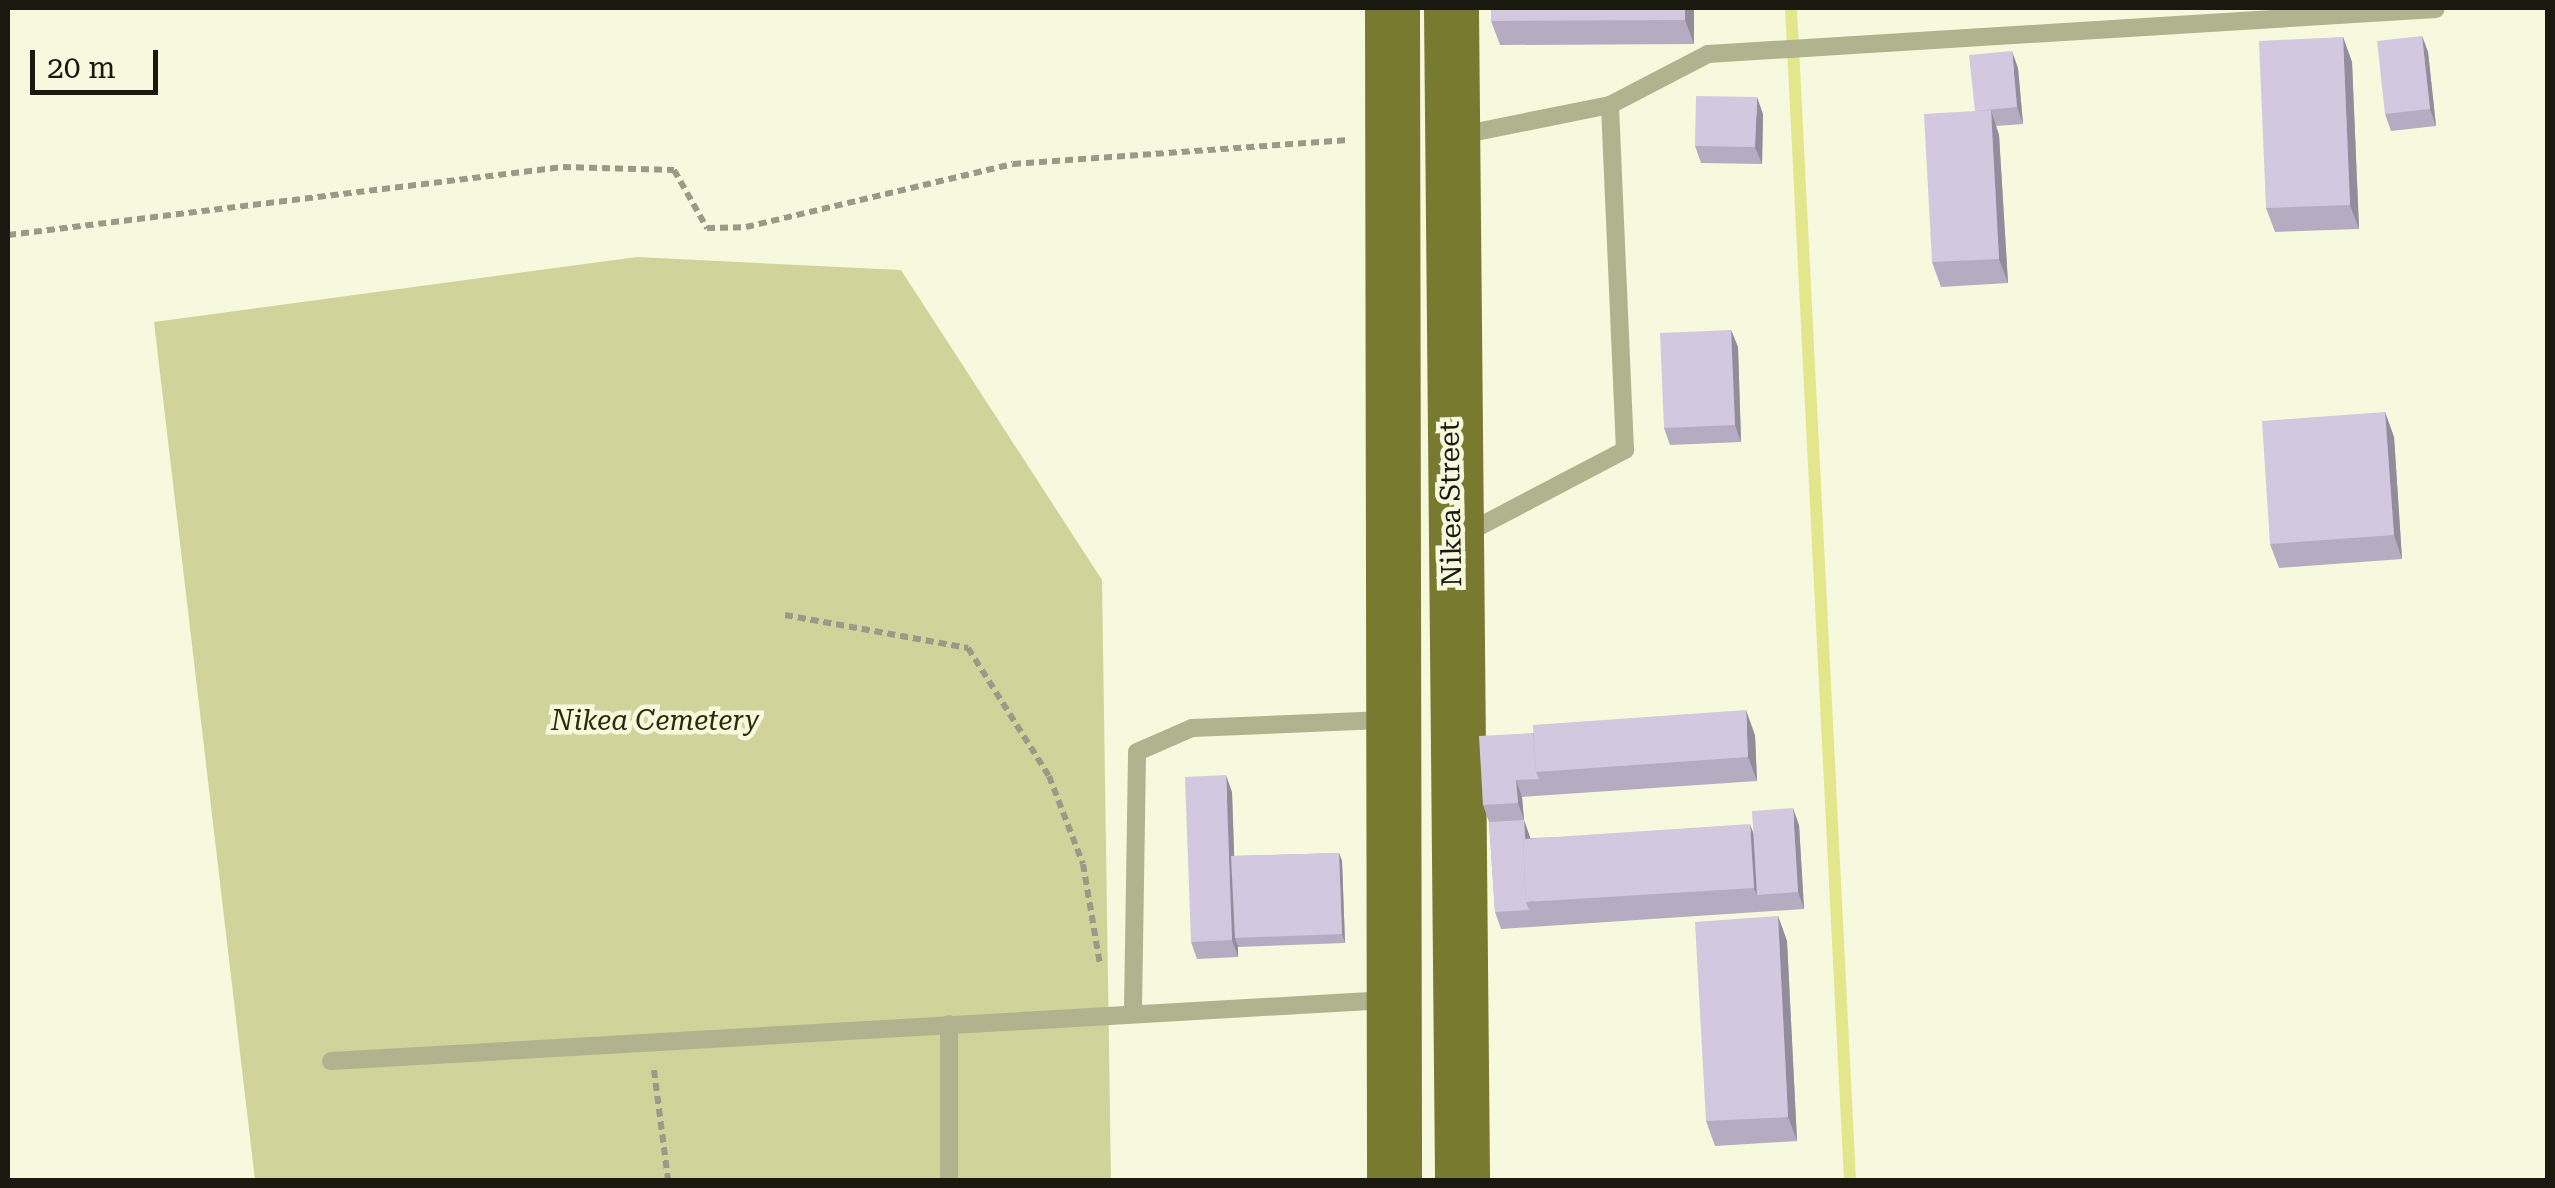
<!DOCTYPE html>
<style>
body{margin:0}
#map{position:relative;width:2555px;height:1188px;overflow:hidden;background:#f7f9df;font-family:"Roboto Serif",serif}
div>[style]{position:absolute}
.green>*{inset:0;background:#d1d49a}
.stream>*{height:12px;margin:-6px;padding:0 6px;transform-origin:6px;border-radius:6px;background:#e3e78b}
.path>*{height:6px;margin-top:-3px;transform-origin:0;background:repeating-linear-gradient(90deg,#999a87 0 8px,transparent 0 13px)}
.service>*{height:18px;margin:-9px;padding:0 9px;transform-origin:9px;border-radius:9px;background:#b1b38e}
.primary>*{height:55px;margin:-27.5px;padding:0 27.5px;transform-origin:27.5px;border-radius:27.5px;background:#787a30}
.wall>*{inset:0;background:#b5acc1}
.shaded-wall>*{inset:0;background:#938c9d}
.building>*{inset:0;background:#d2c8e0}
span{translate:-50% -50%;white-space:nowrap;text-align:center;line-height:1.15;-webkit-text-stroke:9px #f7f9df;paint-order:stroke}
.street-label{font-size:28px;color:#191910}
.park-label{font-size:28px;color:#2b2c04;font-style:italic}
.frame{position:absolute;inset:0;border:10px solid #191910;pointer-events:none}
.scale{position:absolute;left:30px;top:50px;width:128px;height:45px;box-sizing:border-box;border:5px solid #191910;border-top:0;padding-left:12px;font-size:30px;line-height:35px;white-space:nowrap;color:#191910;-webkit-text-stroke:8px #f7f9df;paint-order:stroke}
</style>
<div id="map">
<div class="green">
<div style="clip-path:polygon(637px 257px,901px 270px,1102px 580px,1111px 1180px,255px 1180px,154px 322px)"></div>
</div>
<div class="stream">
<div style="left:1791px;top:8px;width:1173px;rotate:87.12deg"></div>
</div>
<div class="path">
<div style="left:8px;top:235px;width:559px;rotate:-6.99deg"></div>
<div style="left:563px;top:167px;width:111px;rotate:1.5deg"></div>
<div style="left:674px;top:170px;width:67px;rotate:60.4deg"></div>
<div style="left:707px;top:228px;width:39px;rotate:-1deg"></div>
<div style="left:746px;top:227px;width:274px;rotate:-13.3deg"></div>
<div style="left:1013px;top:164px;width:333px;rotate:-4.1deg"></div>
<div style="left:785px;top:615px;width:186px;rotate:10.2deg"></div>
<div style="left:968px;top:648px;width:151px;rotate:57.7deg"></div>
<div style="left:1049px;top:776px;width:94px;rotate:68.9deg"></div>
<div style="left:1083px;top:864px;width:102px;rotate:80.4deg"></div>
<div style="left:654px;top:1070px;width:111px;rotate:82.7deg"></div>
</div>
<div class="service">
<div style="left:1456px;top:136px;width:157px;rotate:-11.4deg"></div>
<div style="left:1610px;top:105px;width:110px;rotate:-27.5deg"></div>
<div style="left:1708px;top:54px;width:729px;rotate:-3.54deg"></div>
<div style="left:1465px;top:534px;width:181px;rotate:-27.7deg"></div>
<div style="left:1625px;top:450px;width:345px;rotate:-92.5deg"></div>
<div style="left:1133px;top:1010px;width:258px;rotate:-89.1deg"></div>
<div style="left:1137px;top:752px;width:60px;rotate:-23.6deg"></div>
<div style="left:1192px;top:728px;width:194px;rotate:-2.4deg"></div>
<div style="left:331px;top:1061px;width:1058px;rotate:-3.31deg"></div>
<div style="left:949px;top:1180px;width:156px;rotate:-90deg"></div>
</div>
<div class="primary">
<div style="left:1392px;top:8px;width:1172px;rotate:89.9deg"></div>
<div style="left:1451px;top:8px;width:1172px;rotate:89.46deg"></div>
</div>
<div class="wall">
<div style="clip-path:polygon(1491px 8px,1694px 8px,1694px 44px,1500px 45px,1491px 21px)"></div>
<div style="clip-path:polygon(2422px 36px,2428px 52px,2436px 126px,2391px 131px,2385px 114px)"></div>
<div style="clip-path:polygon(2343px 37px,2352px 62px,2359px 229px,2275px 232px,2266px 208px)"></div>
<div style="clip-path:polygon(2018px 68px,2023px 124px,1996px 126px,1999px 135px,2008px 283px,1941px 287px,1932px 262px,1975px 111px)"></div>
<div style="clip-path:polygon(1763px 114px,1762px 164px,1701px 163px,1695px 146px)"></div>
<div style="clip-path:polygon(1731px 330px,1738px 347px,1741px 442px,1670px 445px,1664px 428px)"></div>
<div style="clip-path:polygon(2385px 412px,2394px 437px,2402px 559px,2279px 568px,2270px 544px)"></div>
<div style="clip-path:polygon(1533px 733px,1755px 735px,1757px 781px,1522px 797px,1524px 820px,1530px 838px,1753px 833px,1799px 825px,1804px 909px,1501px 929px,1495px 912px,1489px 822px,1483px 805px)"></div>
<div style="clip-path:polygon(1232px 792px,1234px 856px,1339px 853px,1342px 861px,1345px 943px,1238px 947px,1238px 957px,1197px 959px,1191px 942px)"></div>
<div style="clip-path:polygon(1778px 916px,1787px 941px,1797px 1141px,1715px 1146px,1706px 1121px)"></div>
</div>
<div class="shaded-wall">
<div style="clip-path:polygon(1685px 8px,1694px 8px,1694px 44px,1685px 20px)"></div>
<div style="clip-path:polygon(2422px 36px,2428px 52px,2436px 126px,2430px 109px)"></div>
<div style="clip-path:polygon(2343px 37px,2352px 62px,2359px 229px,2350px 205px)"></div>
<div style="clip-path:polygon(2012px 51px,2018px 68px,2023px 124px,2017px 107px)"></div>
<div style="clip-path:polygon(1757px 97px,1763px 114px,1762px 164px,1755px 147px)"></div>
<div style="clip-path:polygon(1991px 110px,1999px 135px,2008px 283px,1999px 259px)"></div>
<div style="clip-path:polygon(1731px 330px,1738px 347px,1741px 442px,1735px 425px)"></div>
<div style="clip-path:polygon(2385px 412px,2394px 437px,2402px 559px,2394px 535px)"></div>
<div style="clip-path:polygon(1746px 710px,1755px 735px,1757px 781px,1748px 757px)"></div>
<div style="clip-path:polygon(1226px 775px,1232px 792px,1237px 938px,1235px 938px,1238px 946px,1238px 957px,1232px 940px)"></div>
<div style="clip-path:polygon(1516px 780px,1522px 797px,1524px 820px,1518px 803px)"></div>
<div style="clip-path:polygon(1793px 808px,1799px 825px,1804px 909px,1798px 892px)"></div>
<div style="clip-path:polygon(1524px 820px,1530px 837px,1534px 902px,1529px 902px)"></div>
<div style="clip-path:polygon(1750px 824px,1759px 848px,1757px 895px,1754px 888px)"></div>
<div style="clip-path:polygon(1339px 853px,1342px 861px,1345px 943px,1342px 934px)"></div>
<div style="clip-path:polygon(1778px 916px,1787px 941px,1797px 1141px,1788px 1117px)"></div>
</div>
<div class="building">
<div style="clip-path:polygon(1491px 8px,1685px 8px,1685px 20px,1491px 21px)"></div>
<div style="clip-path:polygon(2422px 36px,2430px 109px,2385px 114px,2377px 41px)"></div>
<div style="clip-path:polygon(2343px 37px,2350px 205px,2266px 208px,2259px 41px)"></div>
<div style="clip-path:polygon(2012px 51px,2017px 107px,1975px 111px,1969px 55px)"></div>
<div style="clip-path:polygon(1696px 96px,1757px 97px,1755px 147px,1695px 146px)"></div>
<div style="clip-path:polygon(1991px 110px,1999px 259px,1932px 262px,1924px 114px)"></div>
<div style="clip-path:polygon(1731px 330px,1735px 425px,1664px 428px,1660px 333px)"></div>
<div style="clip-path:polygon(2385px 412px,2394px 535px,2270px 544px,2262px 421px)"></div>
<div style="clip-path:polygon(1746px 710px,1748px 757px,1536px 772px,1533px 725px)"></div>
<div style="clip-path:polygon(1533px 733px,1536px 772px,1539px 779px,1516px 780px,1518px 803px,1483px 805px,1479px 736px)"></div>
<div style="clip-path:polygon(1226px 775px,1232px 940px,1191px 942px,1185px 777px)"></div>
<div style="clip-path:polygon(1793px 808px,1798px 892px,1757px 895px,1752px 811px)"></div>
<div style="clip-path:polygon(1524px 820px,1525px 839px,1523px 839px,1526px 902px,1529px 910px,1495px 912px,1489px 822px)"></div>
<div style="clip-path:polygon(1750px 824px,1754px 888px,1526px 902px,1523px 839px)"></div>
<div style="clip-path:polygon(1339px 853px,1342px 934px,1235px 938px,1231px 856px)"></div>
<div style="clip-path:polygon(1778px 916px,1788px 1117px,1706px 1121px,1695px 922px)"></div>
</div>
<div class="street-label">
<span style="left:1451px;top:504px;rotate:-91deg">Nikea Street</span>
</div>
<div class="park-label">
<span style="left:655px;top:721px">Nikea Cemetery</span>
</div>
<div class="frame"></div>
<div class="scale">20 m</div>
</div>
